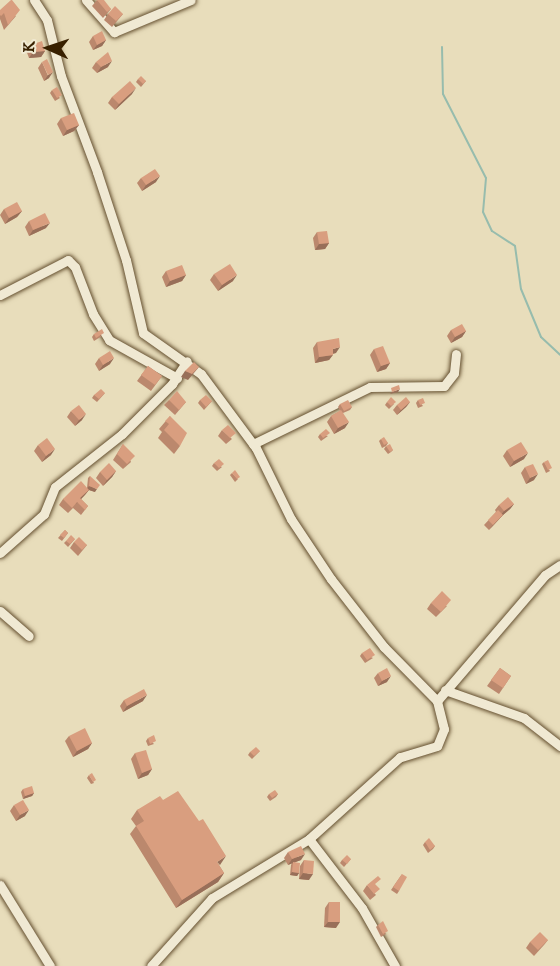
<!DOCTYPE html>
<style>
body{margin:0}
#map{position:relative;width:560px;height:966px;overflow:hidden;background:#e8ddbb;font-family:"IM FELL English",serif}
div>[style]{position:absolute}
.stream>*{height:2px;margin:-1px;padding:0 1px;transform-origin:1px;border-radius:1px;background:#97bcad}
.roads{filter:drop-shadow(0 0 2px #644f2f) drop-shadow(0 0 2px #644f2f)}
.minor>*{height:9px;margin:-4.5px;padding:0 4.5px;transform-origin:4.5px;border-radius:4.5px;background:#f0e9d3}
.wall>*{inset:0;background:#bb886d}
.shaded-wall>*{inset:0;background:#986f59}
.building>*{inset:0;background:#d99e7f}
span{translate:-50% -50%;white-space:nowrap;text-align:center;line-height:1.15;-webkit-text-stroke:4.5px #f0e9d3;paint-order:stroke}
.north{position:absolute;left:18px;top:18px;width:60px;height:60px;-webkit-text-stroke:4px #f0e9d3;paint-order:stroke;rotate:273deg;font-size:16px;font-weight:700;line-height:24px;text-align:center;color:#382000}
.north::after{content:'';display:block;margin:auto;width:21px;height:27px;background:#382000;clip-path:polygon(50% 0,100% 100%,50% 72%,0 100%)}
</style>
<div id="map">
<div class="stream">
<div style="left:442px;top:47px;width:47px;rotate:88.8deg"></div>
<div style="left:443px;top:94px;width:94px;rotate:62.9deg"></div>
<div style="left:486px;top:178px;width:34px;rotate:95deg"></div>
<div style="left:483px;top:212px;width:21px;rotate:65deg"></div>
<div style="left:492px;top:231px;width:27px;rotate:33deg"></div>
<div style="left:515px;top:246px;width:43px;rotate:82.1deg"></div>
<div style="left:521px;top:289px;width:52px;rotate:67.4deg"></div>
<div style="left:541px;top:337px;width:26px;rotate:43deg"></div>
</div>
<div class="roads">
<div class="minor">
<div style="left:34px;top:0;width:24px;rotate:57deg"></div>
<div style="left:47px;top:20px;width:58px;rotate:76deg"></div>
<div style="left:61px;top:76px;width:103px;rotate:69.4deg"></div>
<div style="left:97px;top:172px;width:93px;rotate:71.8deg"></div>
<div style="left:126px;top:260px;width:75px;rotate:76.9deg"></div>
<div style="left:143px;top:333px;width:71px;rotate:35.3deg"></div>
<div style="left:201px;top:374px;width:92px;rotate:53.4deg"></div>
<div style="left:256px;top:448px;width:79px;rotate:63.8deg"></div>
<div style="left:291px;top:519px;width:72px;rotate:56.3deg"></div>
<div style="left:331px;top:579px;width:86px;rotate:52.1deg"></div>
<div style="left:384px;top:647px;width:76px;rotate:45.5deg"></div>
<div style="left:437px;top:701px;width:29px;rotate:76deg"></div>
<div style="left:444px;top:729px;width:18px;rotate:112deg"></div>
<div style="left:437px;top:746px;width:39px;rotate:163deg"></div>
<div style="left:400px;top:757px;width:122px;rotate:138deg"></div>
<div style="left:309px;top:839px;width:114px;rotate:148.7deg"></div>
<div style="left:212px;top:898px;width:91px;rotate:131.9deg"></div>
<div style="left:86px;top:0;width:43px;rotate:48.8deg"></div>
<div style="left:114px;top:32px;width:83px;rotate:-22.6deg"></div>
<div style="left:0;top:295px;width:76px;rotate:-27.2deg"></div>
<div style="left:68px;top:260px;width:10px;rotate:45deg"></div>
<div style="left:75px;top:267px;width:50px;rotate:69deg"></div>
<div style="left:93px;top:314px;width:31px;rotate:58deg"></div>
<div style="left:109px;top:340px;width:78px;rotate:29.2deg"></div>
<div style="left:253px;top:444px;width:130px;rotate:-26deg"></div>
<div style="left:370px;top:387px;width:74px;rotate:-0.8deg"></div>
<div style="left:444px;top:386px;width:16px;rotate:-52deg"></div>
<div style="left:454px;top:373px;width:19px;rotate:-84deg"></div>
<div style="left:0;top:553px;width:59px;rotate:-41.6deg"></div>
<div style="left:44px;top:514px;width:29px;rotate:-68deg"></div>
<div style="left:55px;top:487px;width:85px;rotate:-38.3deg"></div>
<div style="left:122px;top:434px;width:71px;rotate:-45deg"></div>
<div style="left:172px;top:384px;width:27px;rotate:-57deg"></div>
<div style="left:0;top:611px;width:38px;rotate:41deg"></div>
<div style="left:445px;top:690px;width:84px;rotate:19.5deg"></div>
<div style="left:524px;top:718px;width:46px;rotate:37.9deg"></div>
<div style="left:437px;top:701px;width:166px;rotate:-49.4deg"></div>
<div style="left:545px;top:575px;width:18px;rotate:-34deg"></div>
<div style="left:309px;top:839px;width:87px;rotate:52.5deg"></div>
<div style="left:362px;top:908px;width:67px;rotate:60.4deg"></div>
<div style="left:0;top:885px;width:95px;rotate:58.3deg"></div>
</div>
</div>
<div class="wall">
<div style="clip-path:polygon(97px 0,111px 9px,103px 18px,92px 6px)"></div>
<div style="clip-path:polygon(0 10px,16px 16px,4px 30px,0 19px)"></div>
<div style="clip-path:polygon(108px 14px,123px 14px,112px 27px,104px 20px)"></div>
<div style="clip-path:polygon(93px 36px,106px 40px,102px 46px,93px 50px,89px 42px)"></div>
<div style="clip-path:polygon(31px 45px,45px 51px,41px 57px,29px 58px,26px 50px)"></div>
<div style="clip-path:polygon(42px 62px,49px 78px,44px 81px,38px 68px)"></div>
<div style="clip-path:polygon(96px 62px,108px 67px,97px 73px,92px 68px)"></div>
<div style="clip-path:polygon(138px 79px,146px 81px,141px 87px,136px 82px)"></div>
<div style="clip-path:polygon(52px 90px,60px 98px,55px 101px,50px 93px)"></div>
<div style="clip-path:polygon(132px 94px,115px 110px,108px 103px,112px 97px)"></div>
<div style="clip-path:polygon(61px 118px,79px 125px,74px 131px,63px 136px,57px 124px)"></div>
<div style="clip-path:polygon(141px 178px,156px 182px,142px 191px,137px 183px)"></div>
<div style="clip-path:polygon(4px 209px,22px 211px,17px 217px,5px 224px,0 215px)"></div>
<div style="clip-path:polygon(29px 221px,46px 228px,29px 236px,25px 227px)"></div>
<div style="clip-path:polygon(317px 232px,329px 243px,325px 249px,315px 250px,313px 238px)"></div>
<div style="clip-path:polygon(166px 271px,186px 275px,182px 281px,166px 287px,162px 277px)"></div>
<div style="clip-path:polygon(214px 274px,233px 281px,218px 291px,210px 280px)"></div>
<div style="clip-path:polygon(451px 330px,466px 331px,462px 337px,451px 343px,447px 336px)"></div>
<div style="clip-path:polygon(94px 334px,102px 336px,94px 341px,92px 337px)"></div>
<div style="clip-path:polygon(317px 342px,336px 353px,333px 354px,329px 360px,315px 363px,313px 348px)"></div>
<div style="clip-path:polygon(374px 349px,390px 363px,386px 369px,377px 372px,370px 355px)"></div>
<div style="clip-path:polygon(99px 358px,110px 364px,99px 371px,95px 364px)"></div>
<div style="clip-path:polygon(148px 366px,162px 376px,151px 391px,137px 381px)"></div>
<div style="clip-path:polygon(105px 393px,97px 402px,92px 398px,94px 395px)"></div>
<div style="clip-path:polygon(169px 400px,186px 402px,175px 415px,164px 405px)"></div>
<div style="clip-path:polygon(200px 400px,212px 401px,204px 410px,198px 403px)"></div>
<div style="clip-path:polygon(418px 400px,423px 406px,418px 408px,416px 403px)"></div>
<div style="clip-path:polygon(387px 402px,394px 404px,389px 409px,385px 405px)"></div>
<div style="clip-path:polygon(410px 402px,406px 407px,397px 415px,393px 410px,397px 405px)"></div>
<div style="clip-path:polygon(340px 404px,352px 407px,350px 410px,343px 413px,345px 428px,334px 434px,327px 422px,331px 416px,340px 411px,338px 407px)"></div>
<div style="clip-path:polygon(71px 411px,82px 420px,75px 426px,67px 417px)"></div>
<div style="clip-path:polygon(170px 416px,180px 446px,174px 454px,158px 438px,162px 432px,159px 429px)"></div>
<div style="clip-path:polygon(222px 430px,232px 439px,226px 444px,218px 436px)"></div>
<div style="clip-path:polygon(320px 434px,328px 436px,321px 441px,318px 437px)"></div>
<div style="clip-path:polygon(381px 439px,388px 443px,386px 446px,382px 448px,379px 441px)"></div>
<div style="clip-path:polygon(123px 444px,131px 462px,123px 469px,113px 460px)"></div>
<div style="clip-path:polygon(38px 445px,51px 455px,42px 462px,34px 451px)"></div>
<div style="clip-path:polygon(386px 446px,393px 450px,391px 452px,388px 454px,384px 449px)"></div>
<div style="clip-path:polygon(507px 450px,524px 459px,510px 467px,503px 456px)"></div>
<div style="clip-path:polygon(544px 462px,550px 471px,546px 473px,542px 464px)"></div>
<div style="clip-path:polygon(214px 463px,222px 467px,217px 471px,212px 466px)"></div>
<div style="clip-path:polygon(525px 467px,534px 480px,526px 484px,521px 473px)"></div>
<div style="clip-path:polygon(116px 471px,112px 477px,103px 486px,96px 478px,100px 472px)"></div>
<div style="clip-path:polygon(232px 473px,238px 479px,235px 482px,230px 475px)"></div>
<div style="clip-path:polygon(90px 476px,95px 492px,89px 490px,81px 499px,88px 506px,81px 515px,73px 508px,68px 513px,59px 505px,63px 499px,87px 488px,88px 478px)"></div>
<div style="clip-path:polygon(514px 504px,510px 509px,503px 515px,489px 530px,484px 525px,496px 512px,495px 510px,499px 505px)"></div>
<div style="clip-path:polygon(65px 530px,68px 533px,62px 541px,58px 538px)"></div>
<div style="clip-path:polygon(75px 539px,68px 547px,64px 543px,66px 541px)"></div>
<div style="clip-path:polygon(74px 542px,87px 545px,78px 556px,70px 548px)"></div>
<div style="clip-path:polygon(431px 603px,447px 606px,436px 617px,427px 609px)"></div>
<div style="clip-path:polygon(362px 653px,373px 658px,365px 663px,360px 656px)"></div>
<div style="clip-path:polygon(500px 668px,511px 676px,499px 694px,487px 686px)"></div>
<div style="clip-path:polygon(378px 673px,387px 682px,378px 686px,374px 678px)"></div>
<div style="clip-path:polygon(124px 700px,143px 701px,123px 712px,120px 706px)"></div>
<div style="clip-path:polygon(69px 736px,92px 743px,88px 749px,73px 757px,65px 741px)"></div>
<div style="clip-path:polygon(148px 738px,154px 744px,148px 746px,146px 741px)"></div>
<div style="clip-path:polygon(260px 751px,252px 759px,248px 755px,250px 752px)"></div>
<div style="clip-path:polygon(135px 753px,152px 769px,148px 775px,138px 779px,131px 759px)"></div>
<div style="clip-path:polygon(89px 775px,94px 783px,91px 784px,87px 778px)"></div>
<div style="clip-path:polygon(23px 789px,34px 793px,32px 796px,23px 799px,21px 792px)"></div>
<div style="clip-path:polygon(269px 794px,278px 794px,276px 797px,270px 801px,267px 797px)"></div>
<div style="clip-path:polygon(163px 800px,219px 865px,224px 873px,218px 882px,176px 908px,130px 834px,136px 826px,131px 819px,137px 810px)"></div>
<div style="clip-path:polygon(14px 805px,25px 816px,16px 821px,10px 811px)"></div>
<div style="clip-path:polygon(425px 842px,435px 846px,433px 849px,428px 853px,423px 845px)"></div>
<div style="clip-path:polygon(288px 852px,301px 860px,295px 862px,299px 873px,297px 876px,290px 875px,291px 865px,292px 863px,288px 865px,284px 858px)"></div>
<div style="clip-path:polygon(351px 859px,344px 867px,340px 863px,342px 860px)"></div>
<div style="clip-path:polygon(304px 860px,309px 880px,299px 879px,300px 866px)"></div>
<div style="clip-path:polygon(402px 874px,399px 891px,397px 894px,391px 890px)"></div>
<div style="clip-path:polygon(367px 885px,376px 895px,370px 900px,363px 891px)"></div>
<div style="clip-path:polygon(329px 902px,336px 928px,324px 927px,325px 908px)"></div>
<div style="clip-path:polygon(378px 925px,386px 934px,381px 937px,376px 927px)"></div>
<div style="clip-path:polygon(548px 940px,544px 945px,534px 956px,526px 948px,530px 942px)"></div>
</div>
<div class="shaded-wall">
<div style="clip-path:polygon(106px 40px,102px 46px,93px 50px,97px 45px)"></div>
<div style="clip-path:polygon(45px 51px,41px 57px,29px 58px,33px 52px)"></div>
<div style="clip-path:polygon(112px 61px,108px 67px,97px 73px,101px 67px)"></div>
<div style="clip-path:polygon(53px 72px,49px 78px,44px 81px,48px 75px)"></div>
<div style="clip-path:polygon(136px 88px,132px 94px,115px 110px,119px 104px)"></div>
<div style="clip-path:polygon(79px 125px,74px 131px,63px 136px,67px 130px)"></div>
<div style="clip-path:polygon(160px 176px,156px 182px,142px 191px,146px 185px)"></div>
<div style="clip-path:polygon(22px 211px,17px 217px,5px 224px,9px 218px)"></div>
<div style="clip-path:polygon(50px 223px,46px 228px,29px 236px,33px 230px)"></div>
<div style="clip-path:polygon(329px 243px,325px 249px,315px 250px,319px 244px)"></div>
<div style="clip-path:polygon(186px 275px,182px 281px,166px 287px,170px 281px)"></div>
<div style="clip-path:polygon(237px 275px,233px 281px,218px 291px,222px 285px)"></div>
<div style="clip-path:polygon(466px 331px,462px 337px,451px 343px,455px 337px)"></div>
<div style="clip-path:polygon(340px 347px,336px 353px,329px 354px,333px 349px)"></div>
<div style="clip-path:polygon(333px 355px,329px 360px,315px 363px,319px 357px)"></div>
<div style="clip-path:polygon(114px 358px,110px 364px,99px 371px,103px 365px)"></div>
<div style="clip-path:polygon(390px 363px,386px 369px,377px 372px,381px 366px)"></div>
<div style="clip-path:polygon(199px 367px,188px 380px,181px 377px,185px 371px)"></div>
<div style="clip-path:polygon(400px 389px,398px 392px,390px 394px,392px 392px)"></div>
<div style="clip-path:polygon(410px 402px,406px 407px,397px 415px,401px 410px)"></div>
<div style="clip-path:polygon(86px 414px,82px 420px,75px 426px,79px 420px)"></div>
<div style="clip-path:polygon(349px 422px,345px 428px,334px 434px,338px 428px)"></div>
<div style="clip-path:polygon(55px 449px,51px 455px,42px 462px,46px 456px)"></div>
<div style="clip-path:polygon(528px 453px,524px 459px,510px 467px,514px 461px)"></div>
<div style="clip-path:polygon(116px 471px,112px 477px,103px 486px,107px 480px)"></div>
<div style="clip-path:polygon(538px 474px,534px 480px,526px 484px,530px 478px)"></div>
<div style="clip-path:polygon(89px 486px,97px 489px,95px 492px,89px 490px,85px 495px,76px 504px)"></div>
<div style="clip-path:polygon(514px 504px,510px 509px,503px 515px,489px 530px,504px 511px)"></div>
<div style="clip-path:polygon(391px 676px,387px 682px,378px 686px,382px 681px)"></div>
<div style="clip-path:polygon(147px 695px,143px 701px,123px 712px,127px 706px)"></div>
<div style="clip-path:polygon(92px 743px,88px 749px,73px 757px,77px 751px)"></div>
<div style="clip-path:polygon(152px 769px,148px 775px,138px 779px,142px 773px)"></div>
<div style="clip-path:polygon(34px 793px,32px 796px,23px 799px,25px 796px)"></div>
<div style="clip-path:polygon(29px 810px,25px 816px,16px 821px,20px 815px)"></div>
<div style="clip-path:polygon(305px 854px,301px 860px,288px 865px,292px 859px)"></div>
<div style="clip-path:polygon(226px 856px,220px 865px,217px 862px)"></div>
<div style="clip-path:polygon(292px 872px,299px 873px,297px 876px,290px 875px)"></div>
<div style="clip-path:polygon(224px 873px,218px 882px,176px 908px,182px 900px)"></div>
<div style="clip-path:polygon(303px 873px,313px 874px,309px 880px,299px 879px)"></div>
<div style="clip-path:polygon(328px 922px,340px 922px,336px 928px,324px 927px)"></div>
</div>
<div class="building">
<div style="clip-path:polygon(11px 0,12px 0,20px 10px,8px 25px,4px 13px,1px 16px,0 15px,0 10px)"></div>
<div style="clip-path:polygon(97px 0,104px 0,111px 9px,107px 12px)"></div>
<div style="clip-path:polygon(115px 6px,123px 14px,116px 21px,108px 14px)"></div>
<div style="clip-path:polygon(102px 31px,106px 40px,97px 45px,93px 36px)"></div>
<div style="clip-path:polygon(42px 41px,45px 51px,33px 52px,31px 45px)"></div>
<div style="clip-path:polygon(108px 52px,112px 61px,101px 67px,96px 62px)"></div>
<div style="clip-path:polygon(47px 59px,53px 72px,48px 75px,42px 62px)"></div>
<div style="clip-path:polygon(141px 76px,146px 81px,143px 84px,138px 79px)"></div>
<div style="clip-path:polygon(130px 81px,136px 88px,119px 104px,112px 97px)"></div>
<div style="clip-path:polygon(57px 87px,62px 95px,57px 98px,52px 90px)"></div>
<div style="clip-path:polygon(74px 113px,79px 125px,67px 130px,61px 118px)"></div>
<div style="clip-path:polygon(155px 169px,160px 176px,146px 185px,141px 178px)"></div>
<div style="clip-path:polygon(17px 202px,22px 211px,9px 218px,4px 209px)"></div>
<div style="clip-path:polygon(45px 213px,50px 223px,33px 230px,29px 221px)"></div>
<div style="clip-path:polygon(327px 231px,329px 243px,319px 244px,317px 232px)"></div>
<div style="clip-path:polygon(230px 264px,237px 275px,222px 285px,214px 274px)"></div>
<div style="clip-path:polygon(182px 265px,186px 275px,170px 281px,166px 271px)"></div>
<div style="clip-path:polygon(462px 324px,466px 331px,455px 337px,451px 330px)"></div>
<div style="clip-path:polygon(102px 329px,104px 333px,96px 338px,94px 334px)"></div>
<div style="clip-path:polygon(339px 338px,340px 347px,333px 349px,333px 355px,319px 357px,317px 342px)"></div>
<div style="clip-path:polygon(383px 346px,390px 363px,381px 366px,374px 349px)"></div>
<div style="clip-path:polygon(110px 351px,114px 358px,103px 365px,99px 358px)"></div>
<div style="clip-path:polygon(194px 362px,199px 367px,192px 374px,185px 371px)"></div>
<div style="clip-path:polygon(148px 366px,162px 376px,155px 385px,141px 375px)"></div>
<div style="clip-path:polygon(399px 385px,400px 389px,392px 392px,391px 388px)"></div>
<div style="clip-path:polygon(101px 389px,105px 393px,99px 399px,94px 395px)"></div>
<div style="clip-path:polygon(177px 391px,186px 402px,179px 410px,169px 400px)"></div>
<div style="clip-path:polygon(206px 395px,212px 401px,206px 407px,200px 400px)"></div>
<div style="clip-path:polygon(391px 397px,396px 402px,391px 406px,387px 402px)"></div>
<div style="clip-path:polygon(406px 397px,410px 402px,401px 410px,397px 405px)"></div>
<div style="clip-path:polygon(423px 398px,425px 403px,420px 405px,418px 400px)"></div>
<div style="clip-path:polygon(348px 400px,352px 407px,344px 411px,340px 404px)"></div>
<div style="clip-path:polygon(79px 405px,86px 414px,79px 420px,71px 411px)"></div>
<div style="clip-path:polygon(341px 410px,349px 422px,338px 428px,331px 416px)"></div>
<div style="clip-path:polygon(170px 416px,187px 433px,180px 446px,164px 430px,169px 424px,165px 421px)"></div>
<div style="clip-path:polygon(228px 425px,236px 433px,230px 438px,222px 430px)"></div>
<div style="clip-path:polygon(326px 429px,330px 433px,323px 438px,320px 434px)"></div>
<div style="clip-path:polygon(384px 437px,388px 443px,384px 445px,381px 439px)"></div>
<div style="clip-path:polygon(47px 438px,55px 449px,46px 456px,38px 445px)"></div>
<div style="clip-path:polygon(521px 442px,528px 453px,514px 461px,507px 450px)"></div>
<div style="clip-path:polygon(123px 444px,135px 456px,127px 464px,117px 454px)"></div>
<div style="clip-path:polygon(390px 444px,393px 450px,390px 452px,386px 446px)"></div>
<div style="clip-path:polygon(219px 459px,224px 464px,219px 468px,214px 463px)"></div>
<div style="clip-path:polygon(548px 460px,552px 468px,548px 470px,544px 462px)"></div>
<div style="clip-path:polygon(109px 463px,116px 471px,107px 480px,100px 472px)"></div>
<div style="clip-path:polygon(533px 464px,538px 474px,530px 478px,525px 467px)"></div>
<div style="clip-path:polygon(235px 470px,240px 477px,237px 479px,232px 473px)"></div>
<div style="clip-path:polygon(90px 476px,100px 485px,97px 489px,89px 486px)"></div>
<div style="clip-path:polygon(81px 481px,89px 490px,80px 498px,88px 506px,85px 510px,77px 502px,72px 508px,63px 499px)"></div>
<div style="clip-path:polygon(508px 497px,514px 504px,504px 511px,499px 505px)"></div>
<div style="clip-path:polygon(498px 510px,503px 515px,493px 525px,488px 520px)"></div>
<div style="clip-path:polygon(65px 530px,68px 533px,64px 538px,60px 535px)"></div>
<div style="clip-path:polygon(71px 535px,75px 539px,70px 544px,66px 541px)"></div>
<div style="clip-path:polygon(79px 537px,87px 545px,82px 550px,74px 542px)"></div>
<div style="clip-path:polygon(442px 591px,451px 600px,441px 612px,431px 603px)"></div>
<div style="clip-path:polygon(370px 648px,375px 655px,367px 660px,362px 653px)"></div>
<div style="clip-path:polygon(387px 668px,391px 676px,382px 681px,378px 673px)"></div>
<div style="clip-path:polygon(500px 668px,511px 676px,503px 688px,491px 680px)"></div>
<div style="clip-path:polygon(144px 689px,147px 695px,127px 706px,124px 700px)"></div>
<div style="clip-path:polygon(85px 728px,92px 743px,77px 751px,69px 736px)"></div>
<div style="clip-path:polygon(154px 735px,156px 741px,150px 744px,148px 738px)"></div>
<div style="clip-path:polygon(256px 747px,260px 751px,254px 756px,250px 752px)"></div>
<div style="clip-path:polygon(146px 750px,152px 769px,142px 773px,135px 753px)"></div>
<div style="clip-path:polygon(92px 773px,96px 780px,93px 782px,89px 775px)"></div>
<div style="clip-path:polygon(32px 786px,34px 793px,25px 796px,23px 789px)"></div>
<div style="clip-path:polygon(275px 790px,278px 794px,272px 798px,269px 794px)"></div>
<div style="clip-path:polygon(178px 791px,199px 821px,203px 819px,226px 856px,217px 862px,224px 873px,182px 900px,136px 826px,144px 821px,137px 810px,160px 796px,163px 800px)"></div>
<div style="clip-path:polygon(23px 800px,29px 810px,20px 815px,14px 805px)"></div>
<div style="clip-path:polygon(429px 838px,435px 846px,430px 850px,425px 842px)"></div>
<div style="clip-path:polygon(301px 846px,305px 854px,292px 859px,288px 852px)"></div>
<div style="clip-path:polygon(347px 855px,351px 859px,347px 864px,342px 860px)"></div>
<div style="clip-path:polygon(304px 860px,314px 861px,313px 874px,303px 873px)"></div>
<div style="clip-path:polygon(293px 862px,300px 863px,299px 873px,292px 872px)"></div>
<div style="clip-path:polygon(402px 874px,407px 877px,399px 891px,393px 887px)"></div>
<div style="clip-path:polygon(378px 876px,381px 879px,375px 884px,380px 889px,374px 894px,367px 885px)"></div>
<div style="clip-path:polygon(329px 902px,340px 902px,340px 922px,328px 922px)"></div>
<div style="clip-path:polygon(383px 921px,388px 931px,383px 934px,378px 925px)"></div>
<div style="clip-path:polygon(540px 932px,548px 940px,538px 950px,530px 942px)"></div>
</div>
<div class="north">K</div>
</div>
